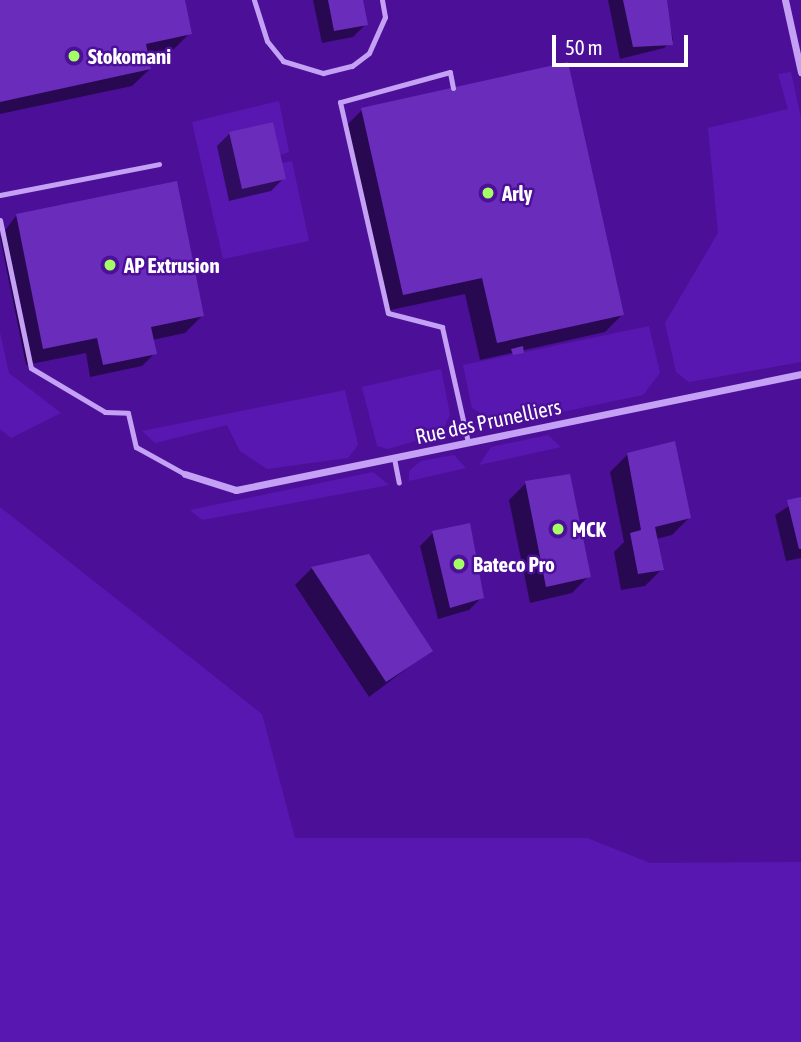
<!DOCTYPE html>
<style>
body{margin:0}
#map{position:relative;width:801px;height:1042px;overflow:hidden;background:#4c1098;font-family:"Asap Condensed",sans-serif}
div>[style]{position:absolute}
.green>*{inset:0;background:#5917b2}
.shadow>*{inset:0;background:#0007}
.building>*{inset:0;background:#6a2cbb}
.lane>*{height:5px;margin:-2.5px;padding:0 2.5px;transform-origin:2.5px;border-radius:2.5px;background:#c4a1f4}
.street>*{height:7px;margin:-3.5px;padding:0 3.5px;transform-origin:3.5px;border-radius:3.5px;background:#c4a1f4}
.dots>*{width:19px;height:19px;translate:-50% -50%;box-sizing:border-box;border:4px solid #4c1098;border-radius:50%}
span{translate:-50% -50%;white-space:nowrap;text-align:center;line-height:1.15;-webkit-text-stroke:5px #4c1098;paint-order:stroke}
.poi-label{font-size:21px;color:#fff;font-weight:700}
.left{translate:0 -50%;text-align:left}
.street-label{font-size:21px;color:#fff}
.scale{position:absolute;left:552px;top:35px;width:136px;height:32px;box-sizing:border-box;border:4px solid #fff;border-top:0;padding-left:9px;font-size:21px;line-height:24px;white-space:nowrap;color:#fff;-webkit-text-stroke:5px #4c1098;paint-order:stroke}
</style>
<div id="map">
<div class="green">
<div style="clip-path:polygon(791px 72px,801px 118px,801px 362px,689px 382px,676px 372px,665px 323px,718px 233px,708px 128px,788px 109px,778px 74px)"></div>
<div style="clip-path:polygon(279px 101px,289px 152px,280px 155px,273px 122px,229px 132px,282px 163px,292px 161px,309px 241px,223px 259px,192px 122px)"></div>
<div style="clip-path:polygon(649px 326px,660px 373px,643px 395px,500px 425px,472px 408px,463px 365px)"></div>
<div style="clip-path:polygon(0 332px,9px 373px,61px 413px,11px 438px,0 429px)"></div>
<div style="clip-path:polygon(441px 369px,450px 414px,442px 433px,388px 449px,377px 446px,362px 387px)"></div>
<div style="clip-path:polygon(345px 390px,358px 445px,348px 458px,267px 469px,240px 451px,227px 425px,155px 443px,142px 431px)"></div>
<div style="clip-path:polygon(548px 435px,561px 447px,479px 465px,491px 447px)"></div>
<div style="clip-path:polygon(454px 455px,466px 468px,409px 481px,409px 471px,421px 461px)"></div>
<div style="clip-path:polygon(373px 472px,389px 485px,202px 520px,190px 510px)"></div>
<div style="clip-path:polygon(0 507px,262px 714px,295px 838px,587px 838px,650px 863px,801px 862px,801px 1042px,0 1042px)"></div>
</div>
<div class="shadow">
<div style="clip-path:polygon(0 0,183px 0,190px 33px,173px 50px,147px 56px,150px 69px,132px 86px,0 114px)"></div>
<div style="clip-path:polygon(313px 0,361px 0,366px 24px,353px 37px,322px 43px)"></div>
<div style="clip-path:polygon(608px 0,665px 0,673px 40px,664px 48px,620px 59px)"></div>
<div style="clip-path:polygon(362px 110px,622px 315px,605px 332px,480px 360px,465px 294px,386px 311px,345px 127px)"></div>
<div style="clip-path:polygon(230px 133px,284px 178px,271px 191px,229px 201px,217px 146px)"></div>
<div style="clip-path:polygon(16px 216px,202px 316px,185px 333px,152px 340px,155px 353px,142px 366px,90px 377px,86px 353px,26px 365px,0 237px)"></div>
<div style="clip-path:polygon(628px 454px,689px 518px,672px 535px,656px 539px,662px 569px,645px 586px,621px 590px,614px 552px,624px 542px,610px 472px)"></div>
<div style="clip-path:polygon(526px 483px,589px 576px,572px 593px,530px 603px,509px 500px)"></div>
<div style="clip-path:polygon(801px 498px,801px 558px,786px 561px,775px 515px)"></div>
<div style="clip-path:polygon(433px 533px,482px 597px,469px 610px,438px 619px,420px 546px)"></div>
<div style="clip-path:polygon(312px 568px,430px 651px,369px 697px,295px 585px)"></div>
</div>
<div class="building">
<div style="clip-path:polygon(0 0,185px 0,192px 34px,146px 44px,151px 69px,0 102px)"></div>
<div style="clip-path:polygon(328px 0,363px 0,368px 25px,334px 31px)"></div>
<div style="clip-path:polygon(623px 0,667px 0,673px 45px,633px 47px)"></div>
<div style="clip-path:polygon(568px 62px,624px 315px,497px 343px,482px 278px,403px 295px,361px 108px)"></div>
<div style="clip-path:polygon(273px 122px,286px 179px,242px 189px,229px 132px)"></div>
<div style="clip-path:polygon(177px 181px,204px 316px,151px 327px,157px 354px,103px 365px,97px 338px,43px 349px,16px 214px)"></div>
<div style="clip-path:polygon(523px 346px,524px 353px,513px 355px,511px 349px)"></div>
<div style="clip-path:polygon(675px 441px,691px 518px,655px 527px,664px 570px,638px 574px,630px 533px,641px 530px,627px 453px)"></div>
<div style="clip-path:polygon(570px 474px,591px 577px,546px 587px,525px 481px)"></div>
<div style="clip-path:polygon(801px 497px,801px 549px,799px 549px,787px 500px)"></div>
<div style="clip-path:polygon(470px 523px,484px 598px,450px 608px,432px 531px)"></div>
<div style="clip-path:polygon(369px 554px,433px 651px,386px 682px,311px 567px)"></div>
</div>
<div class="lane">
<div style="left:254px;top:0;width:43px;rotate:72.4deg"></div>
<div style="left:267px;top:41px;width:26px;rotate:51deg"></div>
<div style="left:283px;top:61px;width:42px;rotate:16.7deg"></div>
<div style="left:323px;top:73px;width:30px;rotate:-14deg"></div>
<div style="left:352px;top:66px;width:21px;rotate:-37deg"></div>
<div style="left:369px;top:53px;width:39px;rotate:-66deg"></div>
<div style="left:385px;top:17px;width:17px;rotate:-100deg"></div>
<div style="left:453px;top:88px;width:16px;rotate:-101deg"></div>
<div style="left:450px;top:72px;width:114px;rotate:164.7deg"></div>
<div style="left:340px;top:102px;width:216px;rotate:77.2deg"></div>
<div style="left:388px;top:313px;width:56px;rotate:14.5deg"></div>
<div style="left:442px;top:327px;width:118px;rotate:77.3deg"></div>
<div style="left:0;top:195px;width:162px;rotate:-11deg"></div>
<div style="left:0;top:220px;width:151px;rotate:78.2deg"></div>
<div style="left:31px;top:368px;width:86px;rotate:30.7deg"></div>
<div style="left:105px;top:412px;width:23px;rotate:2deg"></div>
<div style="left:128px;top:413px;width:35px;rotate:77deg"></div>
<div style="left:136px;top:447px;width:56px;rotate:28.9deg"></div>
<div style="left:394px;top:458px;width:25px;rotate:79deg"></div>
</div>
<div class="street">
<div style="left:785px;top:0;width:74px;rotate:77.5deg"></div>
<div style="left:185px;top:474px;width:53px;rotate:17.4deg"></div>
<div style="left:236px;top:490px;width:577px;rotate:-11.6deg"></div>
</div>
<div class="dots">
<div style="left:74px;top:56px;background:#a4ff64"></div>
<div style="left:488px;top:193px;background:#a4ff64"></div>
<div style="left:110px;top:265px;background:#a4ff64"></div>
<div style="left:558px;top:529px;background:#a4ff64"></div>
<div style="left:459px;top:564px;background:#a4ff64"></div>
</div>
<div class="poi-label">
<span class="left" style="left:88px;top:56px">Stokomani</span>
<span class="left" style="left:502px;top:193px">Arly</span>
<span class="left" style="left:124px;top:265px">AP Extrusion</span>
<span class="left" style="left:572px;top:529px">MCK</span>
<span class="left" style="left:473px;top:564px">Bateco Pro</span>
</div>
<div class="street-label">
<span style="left:488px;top:421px;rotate:-12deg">Rue des Prunelliers</span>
</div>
<div class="scale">50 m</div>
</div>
